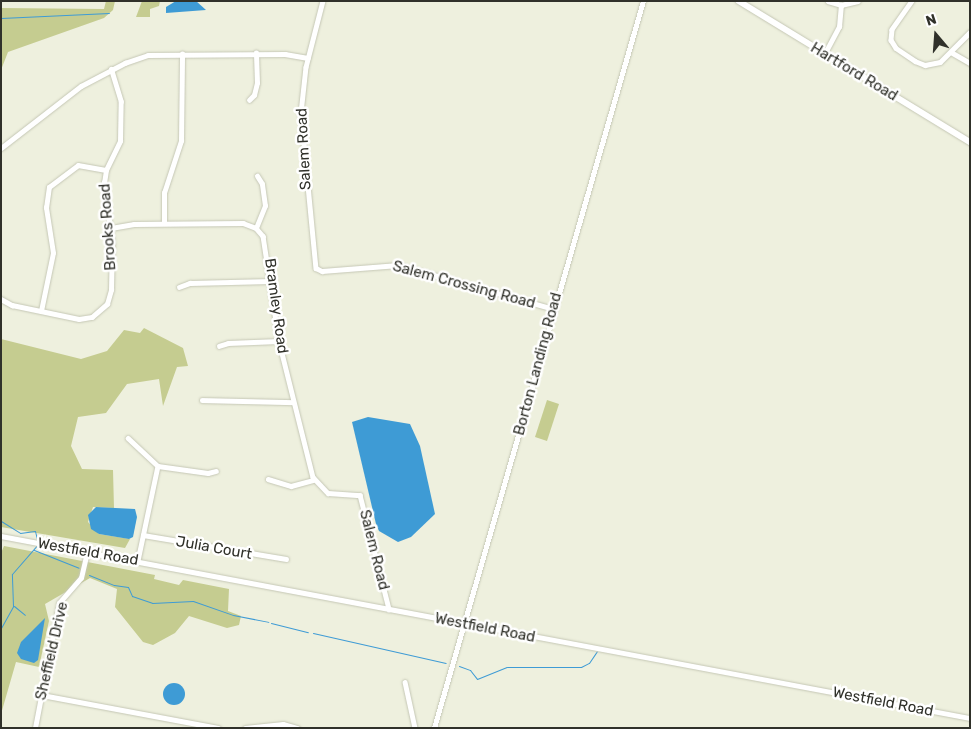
<!DOCTYPE html>
<style>
body{margin:0}
#map{position:relative;width:971px;height:729px;overflow:hidden;background:#eef0de;font-family:Rubik,sans-serif}
div>[style]{position:absolute}
.green>*{inset:0;background:#c5cc90}
.water>*{inset:0;background:#3e9bd5}
.round{border-radius:50%}
.stream>*{height:1px;margin:-0.5px;padding:0 0.5px;transform-origin:0.5px;border-radius:0.5px;background:#3e9bd5}
.roads{filter:drop-shadow(0 0 1px #c5c7b5) drop-shadow(0 0 1px #c5c7b5)}
.minor>*{height:4.5px;margin:-2.25px;padding:0 2.25px;transform-origin:2.25px;border-radius:2.25px;background:#fff}
.major>*{height:5.5px;margin:-2.75px;padding:0 2.75px;transform-origin:2.75px;border-radius:2.75px;background:#fff}
span{translate:-50% -50%;white-space:nowrap;text-align:center;line-height:1.15;-webkit-text-stroke:5px #fff;paint-order:stroke}
.street-label{font-size:15px;color:#30312a}
.frame{position:absolute;inset:0;border:2px solid #30312a;pointer-events:none}
.north{position:absolute;left:911px;top:10px;width:50px;height:50px;-webkit-text-stroke:4px #fff;paint-order:stroke;rotate:342deg;font-size:14px;font-weight:700;line-height:20px;text-align:center;color:#30312a}
.north::after{content:'';display:block;margin:auto;width:18px;height:22px;background:#30312a;clip-path:polygon(50% 0,100% 100%,50% 72%,0 100%)}
</style>
<div id="map">
<div class="green">
<div style="clip-path:polygon(106px 1px,115px 1px,113px 10px,104px 18px,8px 52px,1px 70px,1px 8px,104px 9px)"></div>
<div style="clip-path:polygon(142px 1px,160px 1px,159px 6px,150px 9px,150px 17px,136px 17px)"></div>
<div style="clip-path:polygon(144px 328px,183px 348px,188px 366px,177px 367px,163px 406px,159px 379px,127px 384px,106px 413px,78px 417px,71px 446px,82px 469px,113px 470px,114px 508px,93px 507px,88px 522px,99px 534px,130px 539px,125px 548px,1px 527px,1px 339px,81px 359px,107px 351px,124px 330px,140px 333px)"></div>
<div style="clip-path:polygon(547px 400px,559px 404px,547px 441px,535px 437px)"></div>
<div style="clip-path:polygon(4px 546px,155px 575px,154px 579px,179px 585px,183px 580px,229px 589px,228px 611px,241px 616px,239px 625px,227px 628px,189px 616px,175px 633px,153px 645px,143px 642px,115px 607px,117px 589px,90px 578px,45px 604px,49px 621px,39px 667px,16px 662px,1px 714px,1px 553px)"></div>
</div>
<div class="water">
<div style="clip-path:polygon(176px 1px,196px 1px,206px 10px,166px 13px,166px 7px)"></div>
<div style="clip-path:polygon(368px 417px,410px 424px,420px 446px,435px 514px,411px 537px,398px 542px,379px 531px,376px 524px,352px 422px)"></div>
<div style="clip-path:polygon(96px 507px,135px 509px,137px 517px,133px 537px,129px 539px,99px 534px,91px 529px,88px 515px)"></div>
<div style="clip-path:polygon(45px 618px,38px 660px,34px 663px,21px 659px,17px 653px,21px 642px)"></div>
<div class="round" style="left:163px;top:683px;width:22px;height:22px"></div>
</div>
<div class="stream">
<div style="left:1px;top:18px;width:108px;rotate:-2.7deg"></div>
<div style="left:1px;top:521px;width:22px;rotate:32deg"></div>
<div style="left:20px;top:533px;width:15px;rotate:-8deg"></div>
<div style="left:35px;top:531px;width:8px;rotate:76deg"></div>
<div style="left:34px;top:550px;width:48px;rotate:21.8deg"></div>
<div style="left:89px;top:575px;width:27px;rotate:22deg"></div>
<div style="left:114px;top:585px;width:14px;rotate:8deg"></div>
<div style="left:128px;top:587px;width:10px;rotate:66deg"></div>
<div style="left:132px;top:596px;width:21px;rotate:19deg"></div>
<div style="left:152px;top:603px;width:41px;rotate:-2.8deg"></div>
<div style="left:193px;top:601px;width:42px;rotate:19.3deg"></div>
<div style="left:233px;top:615px;width:36px;rotate:11deg"></div>
<div style="left:14px;top:606px;width:14px;rotate:39deg"></div>
<div style="left:271px;top:623px;width:38px;rotate:14deg"></div>
<div style="left:1px;top:628px;width:25px;rotate:-61deg"></div>
<div style="left:13px;top:606px;width:32px;rotate:-92deg"></div>
<div style="left:12px;top:574px;width:37px;rotate:-49deg"></div>
<div style="left:313px;top:633px;width:136px;rotate:12.7deg"></div>
<div style="left:459px;top:666px;width:12px;rotate:20deg"></div>
<div style="left:470px;top:670px;width:11px;rotate:52deg"></div>
<div style="left:477px;top:679px;width:32px;rotate:-22deg"></div>
<div style="left:507px;top:667px;width:74px"></div>
<div style="left:581px;top:667px;width:9px;rotate:-27deg"></div>
<div style="left:589px;top:663px;width:14px;rotate:-56deg"></div>
</div>
<div class="roads">
<div class="minor">
<div style="left:323px;top:1px;width:68px;rotate:104.4deg"></div>
<div style="left:306px;top:67px;width:46px;rotate:96.2deg"></div>
<div style="left:301px;top:113px;width:156px;rotate:84.5deg"></div>
<div style="left:316px;top:268px;width:7px;rotate:27deg"></div>
<div style="left:322px;top:271px;width:76px;rotate:-4.5deg"></div>
<div style="left:398px;top:265px;width:161px;rotate:15.8deg"></div>
<div style="left:828px;top:1px;width:14px;rotate:17deg"></div>
<div style="left:841px;top:5px;width:17px;rotate:-13deg"></div>
<div style="left:912px;top:1px;width:35px;rotate:125deg"></div>
<div style="left:892px;top:30px;width:10px;rotate:96deg"></div>
<div style="left:891px;top:40px;width:9px;rotate:58deg"></div>
<div style="left:896px;top:48px;width:23px;rotate:34deg"></div>
<div style="left:915px;top:61px;width:11px;rotate:22deg"></div>
<div style="left:925px;top:65px;width:15px;rotate:-11deg"></div>
<div style="left:940px;top:62px;width:42px;rotate:-45deg"></div>
<div style="left:951px;top:52px;width:22px;rotate:30deg"></div>
<div style="left:825px;top:53px;width:30px;rotate:-62deg"></div>
<div style="left:839px;top:27px;width:22px;rotate:-85deg"></div>
<div style="left:249px;top:100px;width:7px;rotate:-45deg"></div>
<div style="left:254px;top:95px;width:12px;rotate:-76deg"></div>
<div style="left:257px;top:83px;width:30px;rotate:-92deg"></div>
<div style="left:1px;top:148px;width:101px;rotate:-37.8deg"></div>
<div style="left:81px;top:86px;width:50px;rotate:-27.6deg"></div>
<div style="left:125px;top:63px;width:24px;rotate:-19deg"></div>
<div style="left:148px;top:55px;width:137px;rotate:-0.4deg"></div>
<div style="left:285px;top:54px;width:23px;rotate:10deg"></div>
<div style="left:164px;top:223px;width:30px;rotate:-90deg"></div>
<div style="left:164px;top:193px;width:55px;rotate:-71.9deg"></div>
<div style="left:181px;top:141px;width:87px;rotate:-89.3deg"></div>
<div style="left:111px;top:228px;width:23px;rotate:-10deg"></div>
<div style="left:134px;top:224px;width:109px;rotate:-0.5deg"></div>
<div style="left:243px;top:223px;width:14px;rotate:21deg"></div>
<div style="left:256px;top:228px;width:11px;rotate:49deg"></div>
<div style="left:263px;top:236px;width:106px;rotate:81.3deg"></div>
<div style="left:279px;top:341px;width:140px;rotate:76deg"></div>
<div style="left:313px;top:477px;width:22px;rotate:47deg"></div>
<div style="left:328px;top:493px;width:32px;rotate:4deg"></div>
<div style="left:360px;top:495px;width:118px;rotate:75.7deg"></div>
<div style="left:256px;top:228px;width:24px;rotate:-68deg"></div>
<div style="left:265px;top:206px;width:22px;rotate:-98deg"></div>
<div style="left:262px;top:184px;width:9px;rotate:-122deg"></div>
<div style="left:179px;top:287px;width:12px;rotate:-20deg"></div>
<div style="left:190px;top:283px;width:81px;rotate:-1.4deg"></div>
<div style="left:1px;top:299px;width:13px;rotate:29deg"></div>
<div style="left:12px;top:305px;width:68px;rotate:11.8deg"></div>
<div style="left:79px;top:319px;width:13px;rotate:-9deg"></div>
<div style="left:92px;top:317px;width:20px;rotate:-41deg"></div>
<div style="left:107px;top:304px;width:15px;rotate:-74deg"></div>
<div style="left:111px;top:290px;width:47px;rotate:-88.8deg"></div>
<div style="left:112px;top:243px;width:61px;rotate:-97.6deg"></div>
<div style="left:104px;top:183px;width:13px;rotate:-81deg"></div>
<div style="left:106px;top:170px;width:32px;rotate:-64deg"></div>
<div style="left:120px;top:141px;width:39px;rotate:-89deg"></div>
<div style="left:121px;top:102px;width:34px;rotate:-107deg"></div>
<div style="left:41px;top:311px;width:59px;rotate:-78.3deg"></div>
<div style="left:53px;top:253px;width:46px;rotate:-98.8deg"></div>
<div style="left:46px;top:208px;width:21px;rotate:-82deg"></div>
<div style="left:49px;top:187px;width:36px;rotate:-37deg"></div>
<div style="left:78px;top:165px;width:28px;rotate:10deg"></div>
<div style="left:219px;top:346px;width:9px;rotate:-18deg"></div>
<div style="left:228px;top:343px;width:51px;rotate:-2.2deg"></div>
<div style="left:202px;top:400px;width:91px;rotate:1.3deg"></div>
<div style="left:128px;top:438px;width:41px;rotate:43deg"></div>
<div style="left:158px;top:466px;width:97px;rotate:101.9deg"></div>
<div style="left:158px;top:466px;width:50px;rotate:8deg"></div>
<div style="left:208px;top:473px;width:8px;rotate:-14deg"></div>
<div style="left:268px;top:479px;width:24px;rotate:17deg"></div>
<div style="left:291px;top:486px;width:24px;rotate:-15deg"></div>
<div style="left:143px;top:535px;width:145px;rotate:9.5deg"></div>
<div style="left:1px;top:536px;width:986px;rotate:10.64deg"></div>
<div style="left:405px;top:682px;width:47px;rotate:77.7deg"></div>
<div style="left:42px;top:695px;width:179px;rotate:10.6deg"></div>
<div style="left:35px;top:728px;width:127px;rotate:-79.1deg"></div>
<div style="left:59px;top:603px;width:33px;rotate:-49deg"></div>
<div style="left:81px;top:578px;width:27px;rotate:-77deg"></div>
<div style="left:245px;top:728px;width:38px;rotate:-6deg"></div>
<div style="left:283px;top:724px;width:15px;rotate:16deg"></div>
<div style="left:434px;top:728px;width:756px;rotate:-73.96deg"></div>
</div>
<div class="major">
<div style="left:739px;top:1px;width:271px;rotate:31.4deg"></div>
</div>
</div>
<div class="street-label">
<span style="left:854px;top:72px;rotate:31deg">Hartford Road</span>
<span style="left:304px;top:149px;rotate:-93deg">Salem Road</span>
<span style="left:108px;top:227px;rotate:-94deg">Brooks Road</span>
<span style="left:464px;top:285px;rotate:15deg">Salem Crossing Road</span>
<span style="left:276px;top:306px;rotate:82deg">Bramley Road</span>
<span style="left:538px;top:364px;rotate:-75deg">Borton Landing Road</span>
<span style="left:214px;top:548px;rotate:10deg">Julia Court</span>
<span style="left:374px;top:550px;rotate:76deg">Salem Road</span>
<span style="left:88px;top:552px;rotate:10deg">Westfield Road</span>
<span style="left:485px;top:628px;rotate:11deg">Westfield Road</span>
<span style="left:52px;top:651px;rotate:-77deg">Sheffield Drive</span>
<span style="left:883px;top:702px;rotate:11deg">Westfield Road</span>
</div>
<div class="frame"></div>
<div class="north">N</div>
</div>
